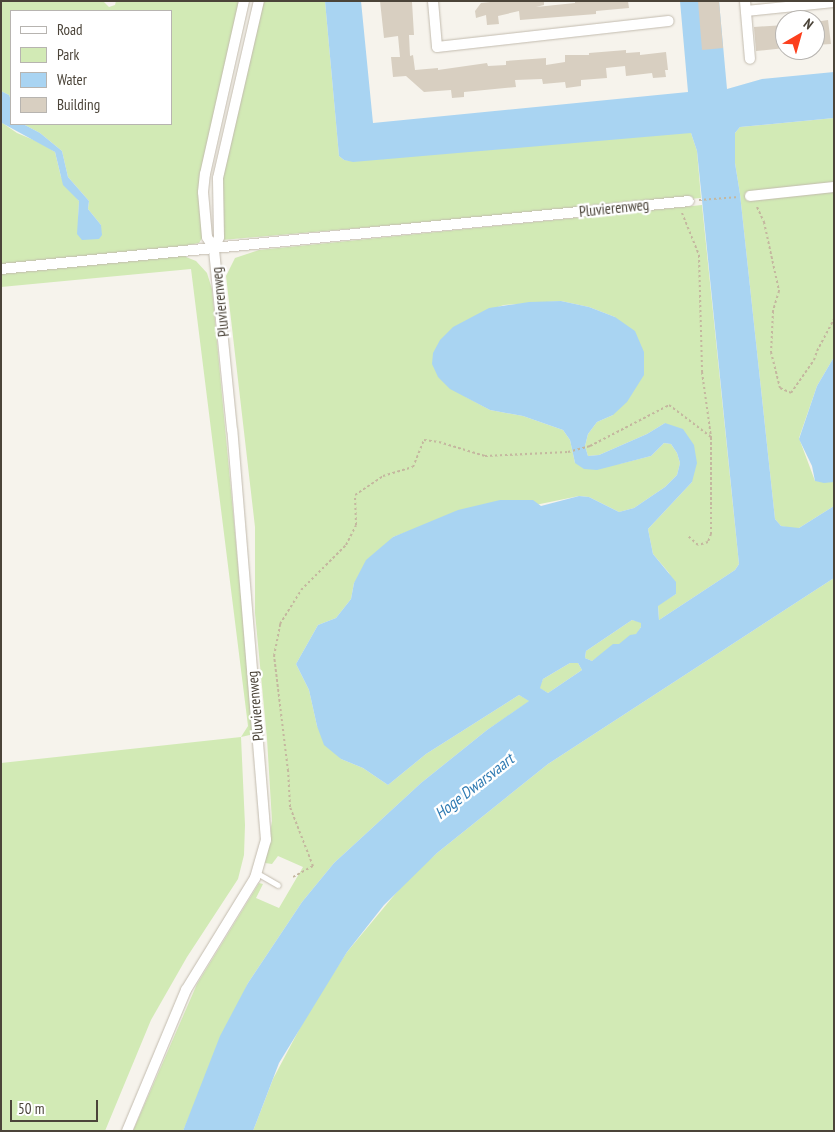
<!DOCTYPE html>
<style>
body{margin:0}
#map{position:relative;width:835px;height:1132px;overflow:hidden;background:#f6f3ec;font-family:"PT Sans Narrow",sans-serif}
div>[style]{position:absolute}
.green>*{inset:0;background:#d2eab5}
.water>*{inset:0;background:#a9d4f2}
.building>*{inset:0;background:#d8cfc1}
.path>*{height:2px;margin-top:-1px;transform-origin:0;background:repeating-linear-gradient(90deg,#c4b79f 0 2.5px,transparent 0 5px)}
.roads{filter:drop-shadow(0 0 1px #c2bbae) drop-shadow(0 0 1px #c2bbae)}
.lane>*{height:5px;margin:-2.5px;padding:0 2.5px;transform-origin:2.5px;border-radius:2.5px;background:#fff}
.street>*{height:10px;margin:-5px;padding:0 5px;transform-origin:5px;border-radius:5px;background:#fff}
span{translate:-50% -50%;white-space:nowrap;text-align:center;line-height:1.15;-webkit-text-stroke:4.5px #fff;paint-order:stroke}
.street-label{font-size:15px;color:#4b4439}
.water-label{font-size:16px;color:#2e7ab2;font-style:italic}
.frame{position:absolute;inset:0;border:2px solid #4b4439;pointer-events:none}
.legend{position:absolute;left:10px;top:10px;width:162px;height:115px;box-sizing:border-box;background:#fff;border:1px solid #b7b4b0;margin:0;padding:6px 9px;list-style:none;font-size:15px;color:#4b4439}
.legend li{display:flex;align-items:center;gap:10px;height:25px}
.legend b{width:25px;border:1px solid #b7b4b0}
.north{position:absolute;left:775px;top:10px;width:50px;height:50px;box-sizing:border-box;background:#fff;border:1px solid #b7b4b0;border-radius:50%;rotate:38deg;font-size:14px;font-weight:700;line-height:20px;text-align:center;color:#4b4439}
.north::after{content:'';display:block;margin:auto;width:18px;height:22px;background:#fc3f1d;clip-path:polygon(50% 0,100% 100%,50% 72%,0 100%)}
.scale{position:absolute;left:10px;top:1100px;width:88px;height:22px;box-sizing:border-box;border:2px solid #4b4439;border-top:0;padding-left:6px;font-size:15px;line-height:18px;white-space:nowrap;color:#4b4439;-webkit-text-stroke:4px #fff;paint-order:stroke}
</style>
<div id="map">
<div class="green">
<div style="clip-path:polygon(1px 1px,103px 1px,109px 7px,115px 5px,116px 1px,241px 1px,205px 160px,204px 235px,199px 243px,184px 246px,186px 257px,196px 261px,207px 273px,212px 289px,254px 734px,241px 737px,245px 825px,244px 855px,238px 879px,187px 957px,151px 1020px,105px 1131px,1px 1131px,1px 763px,241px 737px,248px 726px,191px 269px,1px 287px,1px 122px,17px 133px,41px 143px,55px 152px,61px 177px,79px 201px,78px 223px,101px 225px,88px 209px,89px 201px,68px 177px,62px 151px,40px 133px,23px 124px,171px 124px,171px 11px,11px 11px,11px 100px,9px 95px,1px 91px)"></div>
<div style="clip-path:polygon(263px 1px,325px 1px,339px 156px,344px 160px,353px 161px,685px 132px,691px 133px,697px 151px,701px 198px,222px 240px,222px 177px)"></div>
<div style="clip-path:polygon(834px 118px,834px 357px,817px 386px,799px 438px,815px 481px,834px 482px,834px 506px,799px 528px,791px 528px,781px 526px,775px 519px,740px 194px,735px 163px,735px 133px,740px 127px)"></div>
<div style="clip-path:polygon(702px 205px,739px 564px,735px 570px,659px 620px,658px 605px,676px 594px,669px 573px,653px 554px,648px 529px,692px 482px,665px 423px,647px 434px,599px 455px,588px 456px,585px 446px,588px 434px,597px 422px,613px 415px,615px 317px,589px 307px,561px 301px,504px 305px,485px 311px,466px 397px,490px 410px,523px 416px,563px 430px,570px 440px,575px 463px,619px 464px,651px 456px,664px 443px,671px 444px,677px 453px,680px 463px,677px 475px,665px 487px,634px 508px,619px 512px,589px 497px,579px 496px,409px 531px,393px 537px,354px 583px,351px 599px,336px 618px,318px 625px,296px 664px,309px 690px,317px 726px,341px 759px,363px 768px,388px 785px,426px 754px,519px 695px,530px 701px,487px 730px,421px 783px,334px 863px,302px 902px,248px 983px,183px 1131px,133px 1131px,197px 984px,259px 883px,263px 884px,256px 898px,279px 908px,303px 867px,278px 856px,272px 864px,265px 863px,272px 821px,267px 739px,255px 613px,255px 527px,226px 276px,235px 258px,259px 250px)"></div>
<div style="clip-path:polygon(834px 578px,834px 1131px,253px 1131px,273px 1079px,309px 1011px,347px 952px,406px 881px,437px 853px,548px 764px)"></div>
<div style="clip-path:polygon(632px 620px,641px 622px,641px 627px,636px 635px,619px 645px,617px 644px,592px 661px,585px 658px,586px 651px)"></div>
<div style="clip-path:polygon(570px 663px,578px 663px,582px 670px,548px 693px,539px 688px,543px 679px)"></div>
</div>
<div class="water">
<div style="clip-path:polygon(evenodd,325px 1px,361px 1px,373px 123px,688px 92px,680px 1px,719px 1px,727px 89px,762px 79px,834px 72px,834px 118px,740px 127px,735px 133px,735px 163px,740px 194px,775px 519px,781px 526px,799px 528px,834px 506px,834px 578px,548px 764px,437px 853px,384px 905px,347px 952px,279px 1063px,253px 1131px,183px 1131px,220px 1036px,248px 983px,302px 902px,334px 863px,421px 783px,487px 730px,529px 701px,519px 695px,426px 754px,388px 785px,363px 768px,341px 759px,324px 745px,317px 726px,309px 690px,296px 664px,318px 625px,336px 618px,351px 599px,354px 583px,366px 560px,393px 537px,458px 510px,500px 500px,533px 500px,541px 506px,579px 496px,589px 497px,619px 512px,634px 508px,665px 487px,677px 475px,680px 463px,677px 453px,671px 444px,664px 443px,651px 456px,597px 470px,584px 469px,575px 463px,570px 440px,563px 430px,523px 416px,490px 410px,450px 389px,438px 377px,432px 364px,433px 353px,440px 340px,453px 327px,489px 308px,529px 302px,561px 301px,589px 307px,615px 317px,635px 331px,644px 352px,644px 375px,627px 402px,613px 415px,597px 422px,588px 434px,585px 446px,588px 456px,599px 455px,647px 434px,665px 423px,683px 429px,694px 445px,697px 463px,692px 482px,648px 529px,653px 554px,676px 582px,676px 594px,658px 606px,659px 620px,735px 570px,739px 564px,697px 151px,691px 133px,353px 162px,344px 160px,339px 156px,325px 1px,632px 620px,641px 623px,641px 627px,636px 634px,630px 635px,619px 644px,613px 644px,592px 661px,585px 658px,586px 651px,632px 620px,325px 1px,570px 663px,578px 663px,582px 670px,548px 693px,540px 688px,543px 679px,570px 663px)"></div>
<div style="clip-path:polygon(1px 91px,9px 95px,11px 100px,11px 124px,23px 124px,40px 133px,62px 151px,68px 177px,89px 201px,88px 209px,101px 225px,102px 235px,99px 239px,82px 240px,77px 234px,79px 201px,63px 185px,55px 152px,2px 123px)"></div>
<div style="clip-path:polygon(834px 357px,834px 482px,824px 483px,815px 481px,812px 466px,799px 439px,817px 386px)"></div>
</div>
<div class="building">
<div style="clip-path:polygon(380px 1px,412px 2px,414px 35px,409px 35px,410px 56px,413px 55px,415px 70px,438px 68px,438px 70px,487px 63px,488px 66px,506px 65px,506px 61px,546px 58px,546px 65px,565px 62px,565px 55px,589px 55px,589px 53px,626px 50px,626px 53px,640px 52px,640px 55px,666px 52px,668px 70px,665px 70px,666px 77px,653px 78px,652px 73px,626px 76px,625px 66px,606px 68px,607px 78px,581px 80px,581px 86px,566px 88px,565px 82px,543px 84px,542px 79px,515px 80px,516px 87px,464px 92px,464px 97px,452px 98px,451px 90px,424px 92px,406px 76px,393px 77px,391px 57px,400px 57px,398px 36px,384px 38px)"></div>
<div style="clip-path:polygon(500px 1px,544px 1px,544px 5px,536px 7px,575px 3px,575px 1px,628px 1px,629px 8px,596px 11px,596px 14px,520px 20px,519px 11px,498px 16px,499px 24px,487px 25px,486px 15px,476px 18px,475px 11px,481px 3px)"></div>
<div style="clip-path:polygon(698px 1px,719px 1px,723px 48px,702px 50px)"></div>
<div style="clip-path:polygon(828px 20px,831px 44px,815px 45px,815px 22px)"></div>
<div style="clip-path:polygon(785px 25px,785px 48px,756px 51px,754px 27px)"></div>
</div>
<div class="path">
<div style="left:699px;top:200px;width:40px;rotate:-4.3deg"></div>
<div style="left:757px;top:207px;width:17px;rotate:65deg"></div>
<div style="left:764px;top:222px;width:71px;rotate:77.7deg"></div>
<div style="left:779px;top:291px;width:21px;rotate:107deg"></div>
<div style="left:773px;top:311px;width:41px;rotate:92.8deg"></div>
<div style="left:771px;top:352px;width:37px;rotate:76deg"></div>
<div style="left:780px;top:388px;width:12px;rotate:24deg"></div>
<div style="left:791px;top:393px;width:40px;rotate:-55.1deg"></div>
<div style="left:814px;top:360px;width:9px;rotate:-72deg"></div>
<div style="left:817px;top:351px;width:36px;rotate:-62deg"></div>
<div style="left:682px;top:213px;width:45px;rotate:68deg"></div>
<div style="left:699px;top:255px;width:117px;rotate:88.5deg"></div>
<div style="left:702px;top:372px;width:66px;rotate:82.1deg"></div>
<div style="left:711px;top:437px;width:97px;rotate:90deg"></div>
<div style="left:711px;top:534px;width:9px;rotate:111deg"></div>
<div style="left:708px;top:542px;width:10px;rotate:163deg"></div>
<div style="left:698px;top:545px;width:13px;rotate:-138deg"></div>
<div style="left:293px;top:877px;width:23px;rotate:-29deg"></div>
<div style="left:313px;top:866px;width:63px;rotate:-111.3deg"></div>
<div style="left:290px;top:807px;width:36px;rotate:-93deg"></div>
<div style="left:288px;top:771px;width:116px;rotate:-96.9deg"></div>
<div style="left:274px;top:656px;width:33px;rotate:-79deg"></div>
<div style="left:280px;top:624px;width:40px;rotate:-58deg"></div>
<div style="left:301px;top:590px;width:64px;rotate:-45deg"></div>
<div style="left:346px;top:545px;width:22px;rotate:-63deg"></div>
<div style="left:356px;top:525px;width:30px;rotate:-92deg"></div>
<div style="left:355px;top:495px;width:34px;rotate:-34deg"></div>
<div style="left:383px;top:476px;width:31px;rotate:-17deg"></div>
<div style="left:413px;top:467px;width:29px;rotate:-68deg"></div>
<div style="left:424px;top:440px;width:15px;rotate:8deg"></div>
<div style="left:439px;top:442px;width:48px;rotate:16.9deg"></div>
<div style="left:485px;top:456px;width:83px;rotate:-2.8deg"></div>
<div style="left:568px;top:452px;width:23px;rotate:-15deg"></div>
<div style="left:590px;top:446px;width:89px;rotate:-27.4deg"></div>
<div style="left:669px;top:405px;width:53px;rotate:37.3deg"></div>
</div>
<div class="roads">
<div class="lane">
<div style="left:257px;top:873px;width:24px;rotate:30deg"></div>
</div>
<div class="street">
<div style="left:433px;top:1px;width:46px;rotate:85deg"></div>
<div style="left:437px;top:47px;width:233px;rotate:-6.4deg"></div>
<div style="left:745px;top:1px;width:58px;rotate:85.1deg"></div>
<div style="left:746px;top:11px;width:88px;rotate:-5.8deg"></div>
<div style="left:750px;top:196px;width:84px;rotate:-6.1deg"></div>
<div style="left:214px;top:249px;width:13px;rotate:-67deg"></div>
<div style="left:219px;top:237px;width:59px;rotate:-91deg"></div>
<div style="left:218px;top:178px;width:182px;rotate:-77deg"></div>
<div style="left:1px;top:269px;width:691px;rotate:-5.64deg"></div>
<div style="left:127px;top:1131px;width:153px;rotate:-67.3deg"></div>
<div style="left:186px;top:990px;width:132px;rotate:-58.4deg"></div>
<div style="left:255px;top:878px;width:40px;rotate:-74deg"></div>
<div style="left:266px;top:840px;width:411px;rotate:-94.7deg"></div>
<div style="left:232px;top:430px;width:182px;rotate:-95.7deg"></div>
<div style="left:214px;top:249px;width:14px;rotate:-120deg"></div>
<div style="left:207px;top:237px;width:45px;rotate:-95.1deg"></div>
<div style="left:203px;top:192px;width:18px;rotate:-84deg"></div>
<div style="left:205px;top:174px;width:177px;rotate:-77.3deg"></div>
</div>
</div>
<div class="street-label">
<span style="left:614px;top:208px;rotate:-6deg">Pluvierenweg</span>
<span style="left:220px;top:302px;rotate:-96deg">Pluvierenweg</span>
<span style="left:255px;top:706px;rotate:-95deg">Pluvierenweg</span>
</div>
<div class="water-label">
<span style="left:474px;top:786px;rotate:-38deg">Hoge Dwarsvaart</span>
</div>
<div class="frame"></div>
<ul class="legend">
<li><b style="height:6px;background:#fff"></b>Road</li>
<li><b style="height:14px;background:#d2eab5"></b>Park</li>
<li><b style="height:14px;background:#a9d4f2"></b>Water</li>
<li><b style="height:14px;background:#d8cfc1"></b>Building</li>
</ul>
<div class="north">N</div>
<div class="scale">50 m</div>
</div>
